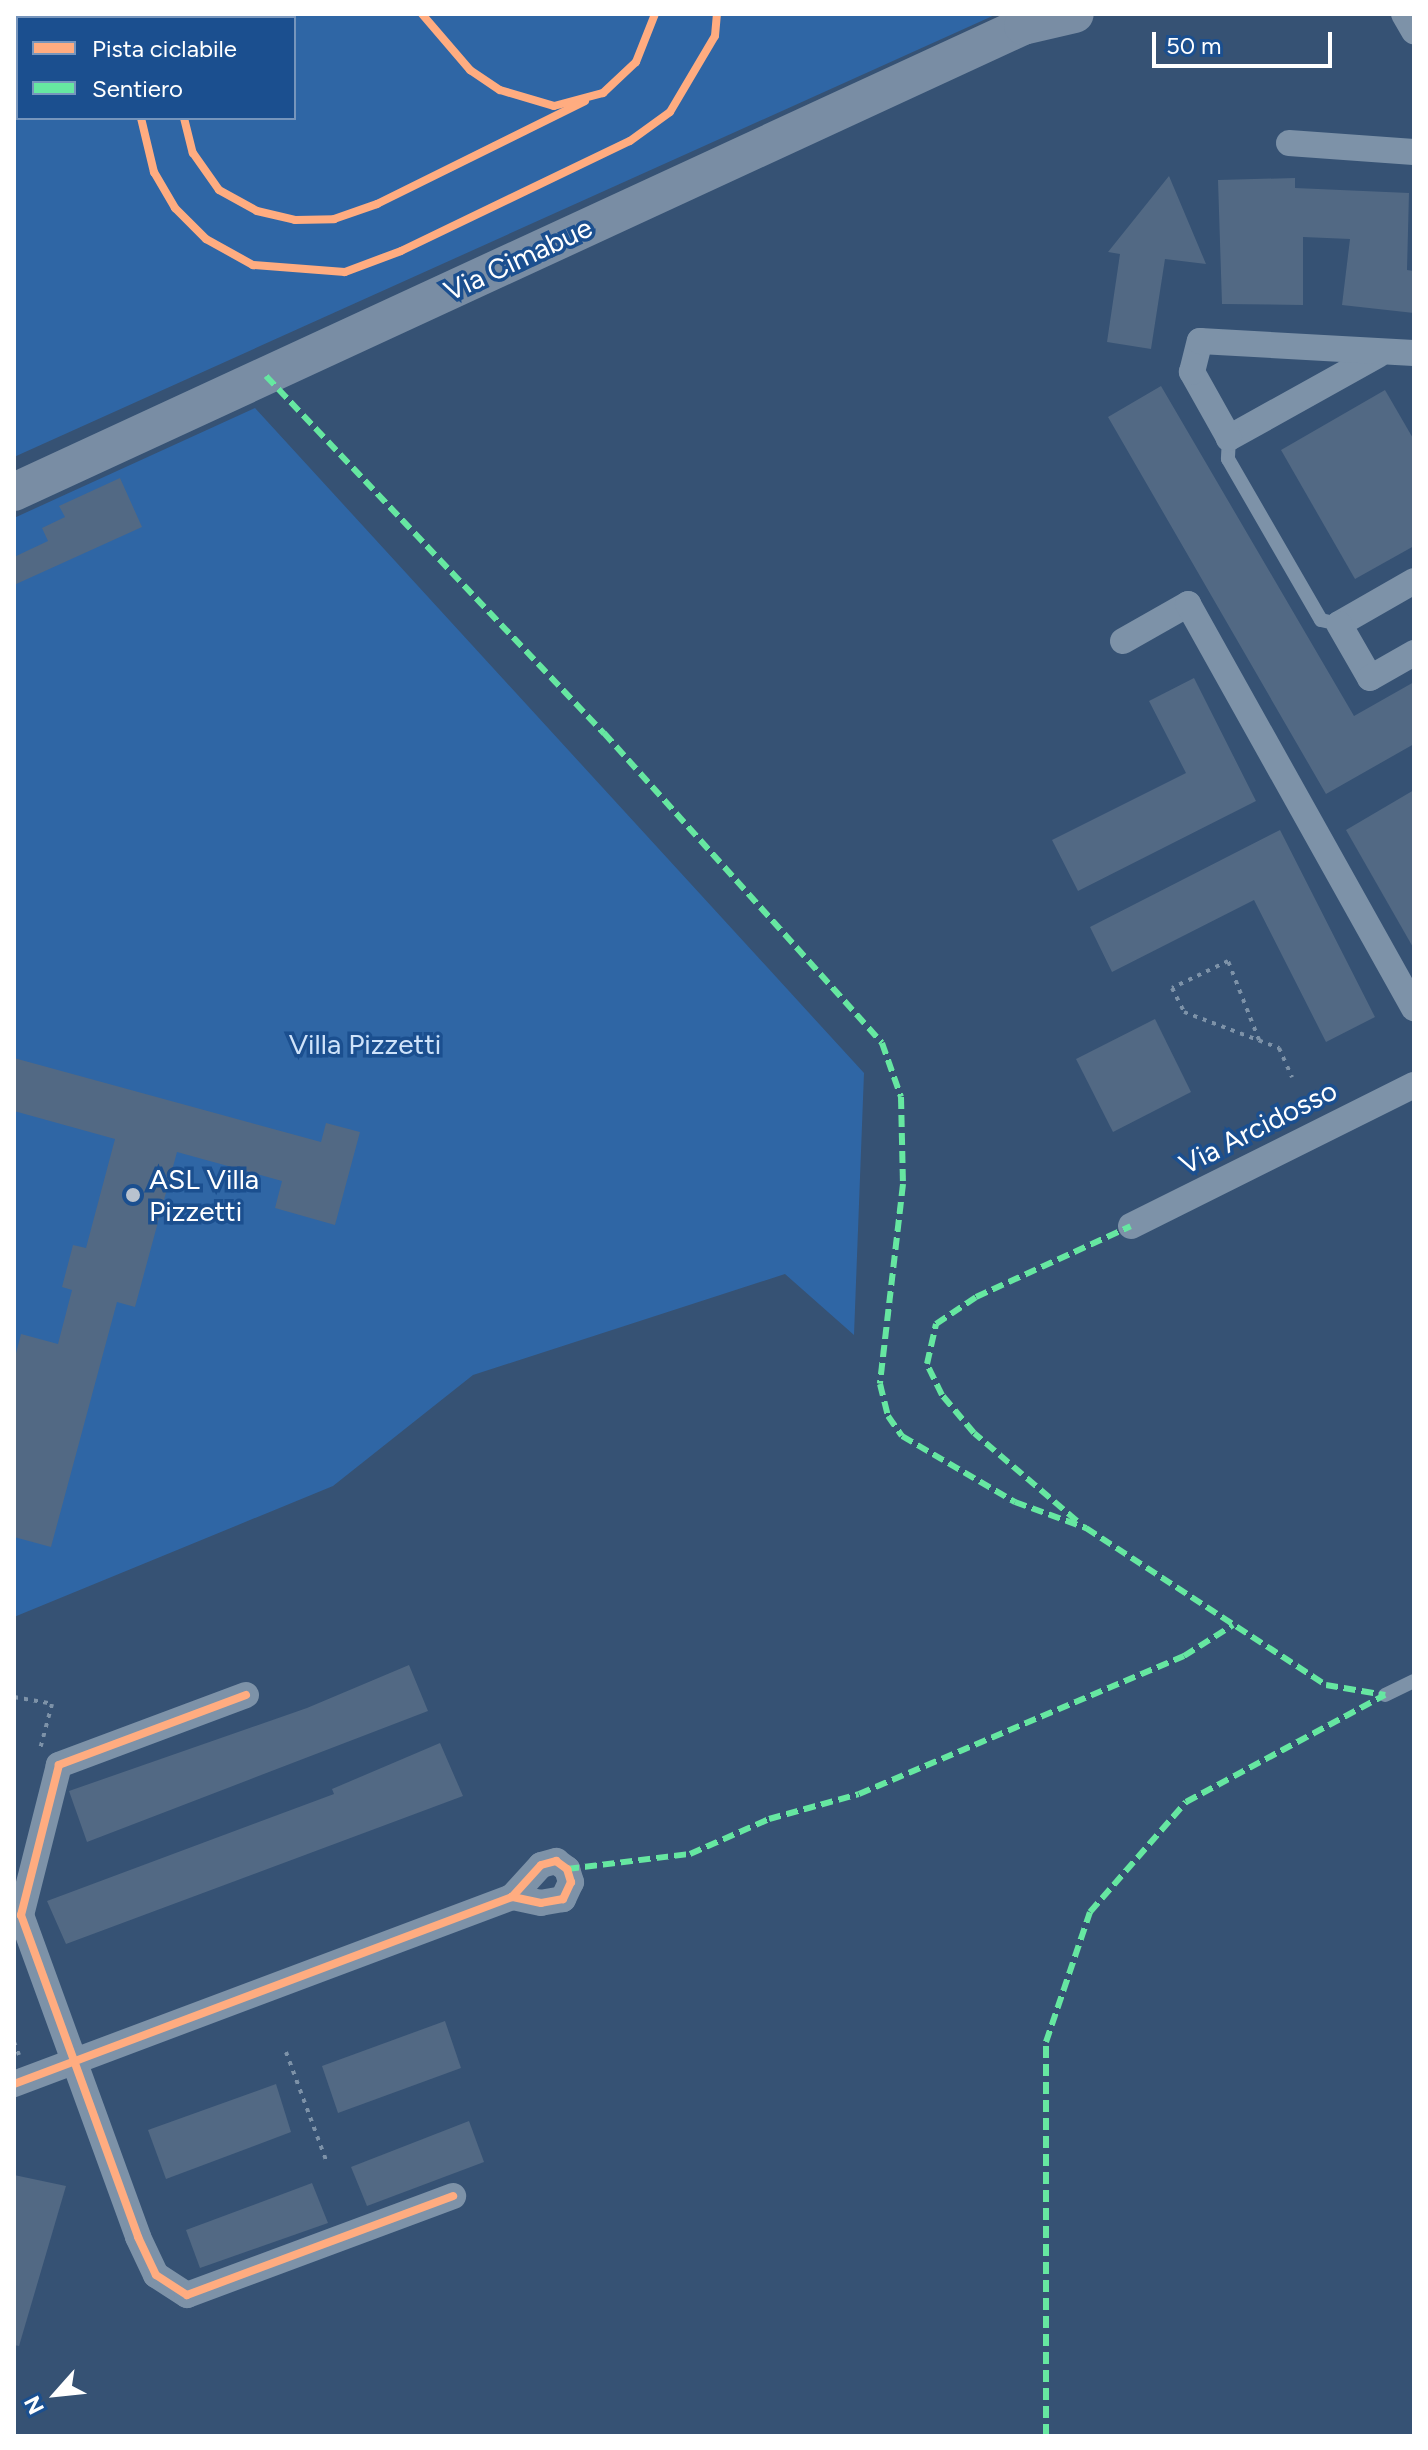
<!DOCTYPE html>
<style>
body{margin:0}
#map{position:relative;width:1428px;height:2450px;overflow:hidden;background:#365274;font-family:Figtree,sans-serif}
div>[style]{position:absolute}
.green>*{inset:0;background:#2f66a5}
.building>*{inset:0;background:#526984}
.path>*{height:4px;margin-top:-2px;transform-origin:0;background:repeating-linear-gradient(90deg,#7d92a8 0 4px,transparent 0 10px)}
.lane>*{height:14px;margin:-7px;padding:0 7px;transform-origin:7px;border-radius:7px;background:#7d92a8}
.street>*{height:26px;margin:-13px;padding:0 13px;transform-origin:13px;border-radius:13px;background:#7d92a8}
.secondary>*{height:38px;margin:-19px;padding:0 19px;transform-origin:19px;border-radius:19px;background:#798da4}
.quiet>*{height:6px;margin-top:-3px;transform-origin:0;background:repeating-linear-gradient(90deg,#66e7a1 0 12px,transparent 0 18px)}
.cycleway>*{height:8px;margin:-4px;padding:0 4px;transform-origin:4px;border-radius:4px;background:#ffac80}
.dots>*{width:22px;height:22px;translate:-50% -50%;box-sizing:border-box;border:4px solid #1b4f8f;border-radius:50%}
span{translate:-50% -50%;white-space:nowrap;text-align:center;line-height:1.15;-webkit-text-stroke:7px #1b4f8f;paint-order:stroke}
.street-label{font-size:28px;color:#fff}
.park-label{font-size:28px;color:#cfe3fa}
.poi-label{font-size:28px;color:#fff}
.left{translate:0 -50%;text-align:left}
.frame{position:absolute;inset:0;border:16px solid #fff;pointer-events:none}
.legend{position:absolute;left:16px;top:16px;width:280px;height:104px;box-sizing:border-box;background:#1b4f8f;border:2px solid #7695bc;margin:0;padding:10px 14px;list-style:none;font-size:24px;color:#fff}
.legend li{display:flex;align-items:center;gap:16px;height:40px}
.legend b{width:40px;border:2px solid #7695bc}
.north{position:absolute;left:16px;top:2354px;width:80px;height:80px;-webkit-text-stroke:6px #1b4f8f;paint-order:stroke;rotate:243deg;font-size:22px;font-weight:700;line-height:32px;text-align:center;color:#fff}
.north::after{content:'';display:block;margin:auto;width:28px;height:36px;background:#fff;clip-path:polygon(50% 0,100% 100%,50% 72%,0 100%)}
.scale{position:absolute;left:1152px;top:32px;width:180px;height:36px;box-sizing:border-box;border:4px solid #fff;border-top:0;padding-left:10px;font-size:24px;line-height:28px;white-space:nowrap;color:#fff;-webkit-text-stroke:6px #1b4f8f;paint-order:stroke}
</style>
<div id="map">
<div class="green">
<div style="clip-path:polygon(evenodd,14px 14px,997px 14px,14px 457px,14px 14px,18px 18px,294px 18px,294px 118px,18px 118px,18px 18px)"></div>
<div style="clip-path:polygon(255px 408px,864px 1073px,854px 1335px,785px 1274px,473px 1375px,333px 1486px,14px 1617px,14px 518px)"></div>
</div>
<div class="building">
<div style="clip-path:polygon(1169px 176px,1206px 264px,1165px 259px,1151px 349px,1107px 342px,1120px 254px,1108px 252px)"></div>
<div style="clip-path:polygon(1295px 178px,1295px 188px,1409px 193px,1407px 270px,1414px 271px,1414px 313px,1342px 305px,1350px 239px,1303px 237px,1303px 305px,1222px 304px,1218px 180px)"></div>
<div style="clip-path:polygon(1161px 386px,1354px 716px,1414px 682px,1414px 744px,1326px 794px,1108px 417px)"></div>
<div style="clip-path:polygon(1385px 390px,1414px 440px,1414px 546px,1355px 579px,1281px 450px)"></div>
<div style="clip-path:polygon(120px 478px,142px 527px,14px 585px,14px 557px,48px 541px,42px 528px,65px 517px,59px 506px)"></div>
<div style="clip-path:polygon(1194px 678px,1256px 801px,1078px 891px,1052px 840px,1186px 773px,1149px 701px)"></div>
<div style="clip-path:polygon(1414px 790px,1414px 949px,1346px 830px)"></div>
<div style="clip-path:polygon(1280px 830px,1375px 1017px,1326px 1042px,1254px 900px,1112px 972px,1090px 927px)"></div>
<div style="clip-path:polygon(1155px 1019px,1191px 1092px,1113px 1132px,1076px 1059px)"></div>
<div style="clip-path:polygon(14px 1058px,321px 1142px,326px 1123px,360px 1132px,335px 1225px,275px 1208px,282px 1181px,177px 1152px,135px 1307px,117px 1302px,51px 1547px,14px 1537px,14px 1361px,21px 1334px,58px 1344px,72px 1290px,62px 1287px,73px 1245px,86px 1248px,115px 1139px,14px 1111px)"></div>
<div style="clip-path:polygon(409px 1665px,428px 1711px,87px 1842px,69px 1791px,307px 1708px)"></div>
<div style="clip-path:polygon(440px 1743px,463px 1796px,66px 1944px,47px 1901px,334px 1794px,332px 1789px)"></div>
<div style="clip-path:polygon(445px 2021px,461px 2068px,338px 2113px,322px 2066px)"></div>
<div style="clip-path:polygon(276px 2084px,291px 2132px,166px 2179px,148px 2130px)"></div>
<div style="clip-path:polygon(469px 2121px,484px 2162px,367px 2206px,351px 2167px)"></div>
<div style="clip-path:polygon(14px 2175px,66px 2186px,19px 2346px,14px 2345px)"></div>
<div style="clip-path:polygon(312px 2183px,328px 2223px,200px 2268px,186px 2230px)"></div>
</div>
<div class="path">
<div style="left:132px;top:18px;width:6px;rotate:-45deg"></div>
<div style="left:1259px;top:1040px;width:85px;rotate:-111.4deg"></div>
<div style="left:1228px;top:961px;width:62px;rotate:154.3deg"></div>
<div style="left:1172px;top:988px;width:27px;rotate:63deg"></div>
<div style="left:1184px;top:1012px;width:102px;rotate:20.8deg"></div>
<div style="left:1279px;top:1048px;width:32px;rotate:66deg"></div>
<div style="left:14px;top:1697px;width:39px;rotate:10deg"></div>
<div style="left:52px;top:1704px;width:47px;rotate:104.9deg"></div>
<div style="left:14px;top:2042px;width:14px;rotate:69deg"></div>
<div style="left:286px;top:2052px;width:118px;rotate:69.7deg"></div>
</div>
<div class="lane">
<div style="left:1229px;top:438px;width:21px;rotate:93deg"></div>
<div style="left:1228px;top:459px;width:186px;rotate:60deg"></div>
<div style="left:1321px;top:620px;width:18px;rotate:13deg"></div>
<div style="left:1385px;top:1695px;width:32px;rotate:-26deg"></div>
</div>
<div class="street">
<div style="left:1404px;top:14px;width:20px;rotate:60deg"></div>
<div style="left:1289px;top:143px;width:125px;rotate:4.1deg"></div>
<div style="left:1378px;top:355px;width:171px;rotate:150.9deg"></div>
<div style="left:1229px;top:438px;width:76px;rotate:-119.3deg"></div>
<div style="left:1192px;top:372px;width:32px;rotate:-76deg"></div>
<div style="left:1200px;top:341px;width:214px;rotate:3.2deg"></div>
<div style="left:1414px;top:581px;width:86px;rotate:150.2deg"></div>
<div style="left:1339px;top:624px;width:62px;rotate:60.1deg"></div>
<div style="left:1370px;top:678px;width:51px;rotate:-29.6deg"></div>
<div style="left:1123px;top:641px;width:75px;rotate:-29.6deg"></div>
<div style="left:1188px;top:604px;width:463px;rotate:60.8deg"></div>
<div style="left:1131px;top:1226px;width:316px;rotate:-26.5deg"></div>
<div style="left:246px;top:1695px;width:200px;rotate:159.5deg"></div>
<div style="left:59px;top:1765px;width:155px;rotate:104.2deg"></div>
<div style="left:21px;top:1915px;width:343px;rotate:70deg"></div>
<div style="left:138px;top:2237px;width:42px;rotate:64.7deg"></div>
<div style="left:156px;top:2275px;width:37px;rotate:33deg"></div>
<div style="left:187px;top:2295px;width:284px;rotate:-20.4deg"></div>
<div style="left:14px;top:2084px;width:532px;rotate:-20.58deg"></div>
<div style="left:512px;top:1897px;width:43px;rotate:-47.8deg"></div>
<div style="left:541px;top:1865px;width:16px;rotate:-15deg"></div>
<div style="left:556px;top:1861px;width:14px;rotate:36deg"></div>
<div style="left:567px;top:1869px;width:14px;rotate:73deg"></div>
<div style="left:571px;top:1882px;width:19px;rotate:115deg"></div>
<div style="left:563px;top:1899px;width:22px;rotate:170deg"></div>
<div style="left:541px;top:1903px;width:30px;rotate:-168deg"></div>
</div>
<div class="secondary">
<div style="left:14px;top:492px;width:1111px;rotate:-24.79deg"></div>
<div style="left:1023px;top:26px;width:53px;rotate:-13deg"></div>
</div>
<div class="quiet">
<div style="left:136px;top:15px;width:1px;rotate:-45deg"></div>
<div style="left:266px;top:376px;width:492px;rotate:46.6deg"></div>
<div style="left:604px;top:733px;width:416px;rotate:48.1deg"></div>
<div style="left:882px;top:1043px;width:57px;rotate:70.6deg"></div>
<div style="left:901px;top:1097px;width:87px;rotate:88.7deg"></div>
<div style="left:903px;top:1184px;width:201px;rotate:96.6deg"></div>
<div style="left:880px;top:1384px;width:33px;rotate:76deg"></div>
<div style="left:888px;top:1416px;width:24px;rotate:55deg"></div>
<div style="left:902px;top:1436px;width:131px;rotate:30.3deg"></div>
<div style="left:1015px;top:1502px;width:76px;rotate:20.1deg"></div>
<div style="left:1086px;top:1528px;width:287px;rotate:33.2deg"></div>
<div style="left:1326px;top:1685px;width:60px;rotate:9.6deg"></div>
<div style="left:1077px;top:1521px;width:135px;rotate:-139.5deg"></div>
<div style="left:974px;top:1433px;width:50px;rotate:-130.1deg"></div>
<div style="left:942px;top:1395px;width:34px;rotate:-116deg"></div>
<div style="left:927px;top:1364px;width:41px;rotate:-77.3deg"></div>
<div style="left:936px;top:1324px;width:48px;rotate:-34deg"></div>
<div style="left:976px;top:1297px;width:170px;rotate:-24.6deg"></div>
<div style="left:567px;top:1869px;width:124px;rotate:-7deg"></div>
<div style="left:690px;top:1854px;width:86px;rotate:-23.9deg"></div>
<div style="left:769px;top:1819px;width:93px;rotate:-15.5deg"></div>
<div style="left:859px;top:1794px;width:353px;rotate:-23deg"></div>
<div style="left:1184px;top:1656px;width:58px;rotate:-32.3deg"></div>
<div style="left:1046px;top:2436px;width:394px;rotate:-90deg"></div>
<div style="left:1046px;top:2042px;width:137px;rotate:-71.3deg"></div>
<div style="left:1090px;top:1912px;width:146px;rotate:-48.9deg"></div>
<div style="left:1186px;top:1802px;width:226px;rotate:-28.3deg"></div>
</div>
<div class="cycleway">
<div style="left:422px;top:14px;width:74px;rotate:49.4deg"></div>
<div style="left:470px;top:70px;width:36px;rotate:34deg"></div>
<div style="left:500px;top:90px;width:56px;rotate:16.5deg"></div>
<div style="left:554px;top:106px;width:51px;rotate:-14.9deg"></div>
<div style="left:603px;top:93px;width:45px;rotate:-43.2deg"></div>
<div style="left:636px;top:62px;width:52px;rotate:-68.4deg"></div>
<div style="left:141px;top:118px;width:56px;rotate:76.5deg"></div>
<div style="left:154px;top:172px;width:42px;rotate:59.7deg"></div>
<div style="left:175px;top:208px;width:44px;rotate:45deg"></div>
<div style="left:206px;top:239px;width:54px;rotate:29deg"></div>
<div style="left:253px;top:265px;width:92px;rotate:4.4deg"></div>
<div style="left:345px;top:272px;width:60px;rotate:-20.6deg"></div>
<div style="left:401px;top:251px;width:254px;rotate:-25.7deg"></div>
<div style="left:630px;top:141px;width:49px;rotate:-35.9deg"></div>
<div style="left:670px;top:112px;width:88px;rotate:-59.4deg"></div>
<div style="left:715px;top:36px;width:22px;rotate:-85deg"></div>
<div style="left:184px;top:118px;width:36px;rotate:76deg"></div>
<div style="left:193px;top:153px;width:45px;rotate:54.9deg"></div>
<div style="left:219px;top:190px;width:43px;rotate:28.9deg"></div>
<div style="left:257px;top:211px;width:39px;rotate:13deg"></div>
<div style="left:295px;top:220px;width:39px;rotate:-1deg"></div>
<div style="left:334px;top:219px;width:46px;rotate:-19.2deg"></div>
<div style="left:377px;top:204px;width:232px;rotate:-26.3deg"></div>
<div style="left:246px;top:1695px;width:200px;rotate:159.5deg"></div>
<div style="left:59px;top:1765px;width:155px;rotate:104.2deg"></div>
<div style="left:21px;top:1915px;width:343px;rotate:70deg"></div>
<div style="left:138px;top:2237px;width:42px;rotate:64.7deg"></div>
<div style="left:156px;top:2275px;width:37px;rotate:33deg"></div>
<div style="left:187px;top:2295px;width:284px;rotate:-20.4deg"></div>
<div style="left:14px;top:2084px;width:532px;rotate:-20.58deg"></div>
<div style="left:512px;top:1897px;width:43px;rotate:-47.8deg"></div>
<div style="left:541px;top:1865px;width:16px;rotate:-15deg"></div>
<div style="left:556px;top:1861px;width:14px;rotate:36deg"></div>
<div style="left:567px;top:1869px;width:14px;rotate:73deg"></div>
<div style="left:571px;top:1882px;width:19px;rotate:115deg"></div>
<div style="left:563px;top:1899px;width:22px;rotate:170deg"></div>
<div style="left:541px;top:1903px;width:30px;rotate:-168deg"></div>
</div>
<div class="dots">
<div style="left:133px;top:1195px;background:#b9c2ce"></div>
</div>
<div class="street-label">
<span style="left:518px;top:259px;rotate:-25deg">Via Cimabue</span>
<span style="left:1258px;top:1127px;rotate:-27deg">Via Arcidosso</span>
</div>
<div class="park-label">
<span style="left:365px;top:1044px">Villa Pizzetti</span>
</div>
<div class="poi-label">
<span class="left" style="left:149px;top:1195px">ASL Villa<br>Pizzetti</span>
</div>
<div class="frame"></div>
<ul class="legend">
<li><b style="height:10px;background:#ffac80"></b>Pista ciclabile</li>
<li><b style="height:10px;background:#66e7a1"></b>Sentiero</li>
</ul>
<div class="north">N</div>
<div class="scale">50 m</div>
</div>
